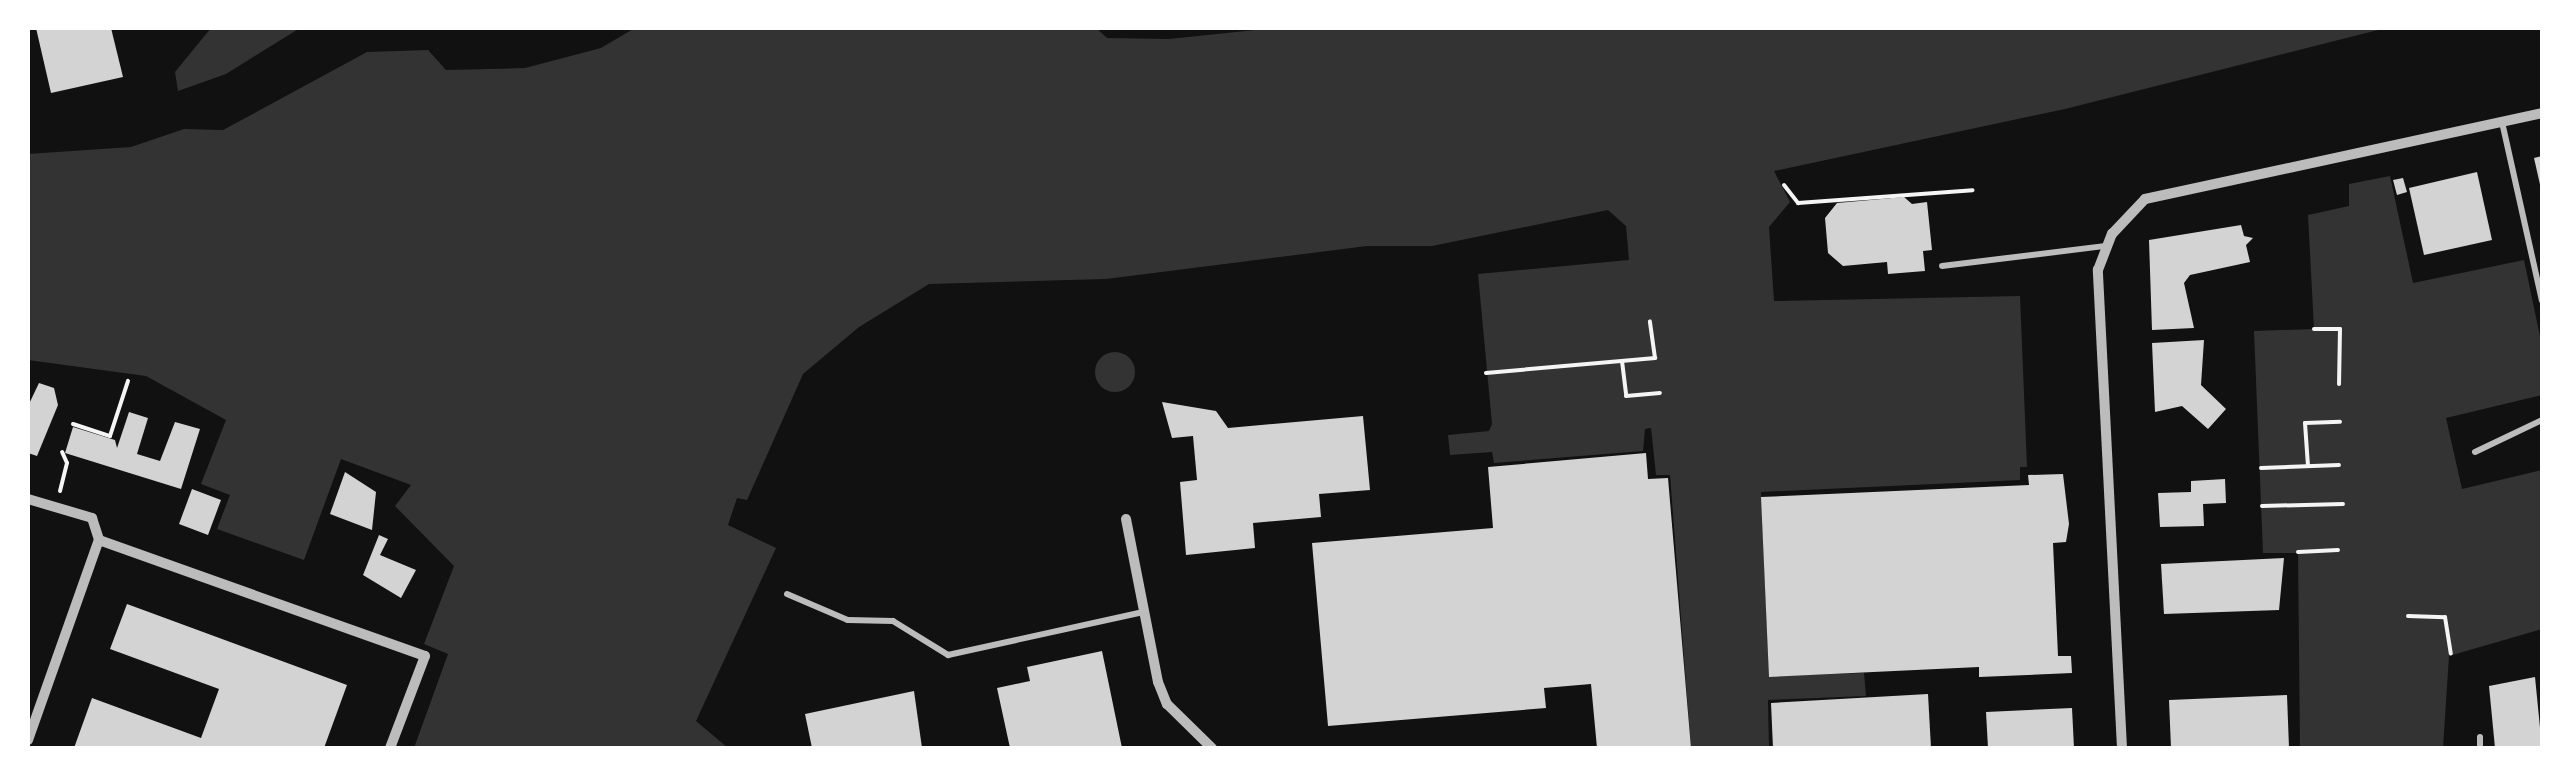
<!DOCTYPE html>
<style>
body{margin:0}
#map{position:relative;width:2570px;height:776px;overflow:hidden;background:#111;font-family:"Asap Condensed",sans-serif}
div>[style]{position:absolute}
.water>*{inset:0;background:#333}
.round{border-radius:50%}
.building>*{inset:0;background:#d3d3d3}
.path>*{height:4px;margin:-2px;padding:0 2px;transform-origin:2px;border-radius:2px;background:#f5f5f5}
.service>*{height:6px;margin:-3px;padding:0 3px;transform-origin:3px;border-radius:3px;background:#bcbcbc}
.minor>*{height:10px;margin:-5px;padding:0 5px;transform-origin:5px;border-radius:5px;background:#bcbcbc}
span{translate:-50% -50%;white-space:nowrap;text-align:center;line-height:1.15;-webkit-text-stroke:8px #fff;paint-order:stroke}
.frame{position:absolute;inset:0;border:30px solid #fff;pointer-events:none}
</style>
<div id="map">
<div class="water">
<div style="clip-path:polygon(211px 28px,300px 28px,226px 74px,178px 91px,175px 72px)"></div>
<div style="clip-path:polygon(635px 28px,1096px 28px,1107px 38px,1169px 39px,1275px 28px,2386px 28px,2065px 109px,1774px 171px,1790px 202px,1769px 227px,1774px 301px,2020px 296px,2027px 467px,2020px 467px,2020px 480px,1761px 492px,1769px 676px,1864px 673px,1866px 696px,1768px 700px,1769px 748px,1691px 748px,1670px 475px,1656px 475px,1651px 428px,1645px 429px,1643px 451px,1494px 463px,1492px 452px,1450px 455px,1448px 435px,1489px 431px,1492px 424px,1478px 274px,1629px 260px,1626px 226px,1608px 210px,1432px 246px,1367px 246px,1106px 279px,929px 284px,859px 327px,803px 374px,747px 500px,737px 498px,728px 525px,776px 548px,696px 721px,728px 748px,414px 748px,448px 654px,424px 644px,454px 566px,395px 506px,411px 485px,341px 459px,304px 560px,217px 529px,230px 495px,201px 484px,226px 420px,146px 376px,28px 360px,28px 154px,131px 147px,184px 129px,223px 130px,367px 52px,428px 50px,446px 70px,525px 68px,601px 48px)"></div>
<div style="clip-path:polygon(2390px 176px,2413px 283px,2524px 260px,2542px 346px,2542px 395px,2446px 418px,2462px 489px,2542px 470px,2542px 629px,2449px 656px,2443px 748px,2300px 748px,2298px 553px,2263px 553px,2254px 331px,2314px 329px,2308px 215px,2349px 206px,2349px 184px)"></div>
<div class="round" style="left:1095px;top:352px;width:40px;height:40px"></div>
</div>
<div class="building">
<div style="clip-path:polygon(36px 28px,111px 28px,123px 77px,51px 93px)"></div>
<div style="clip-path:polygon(2542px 156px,2542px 189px,2541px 189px,2534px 158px)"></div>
<div style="clip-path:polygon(2477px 172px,2492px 240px,2424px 255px,2409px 188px)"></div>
<div style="clip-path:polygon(2403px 178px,2407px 192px,2397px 195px,2393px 180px)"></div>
<div style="clip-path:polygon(1904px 197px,1912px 204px,1927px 202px,1932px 250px,1923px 251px,1925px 271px,1888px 274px,1887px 262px,1843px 266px,1828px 253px,1825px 218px,1837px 203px)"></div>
<div style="clip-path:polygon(2241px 225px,2244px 236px,2253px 238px,2246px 245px,2250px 262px,2190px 275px,2184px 283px,2194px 328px,2152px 330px,2149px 240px)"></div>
<div style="clip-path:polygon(2204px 340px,2201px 385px,2226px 409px,2208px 429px,2182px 406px,2155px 412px,2152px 343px)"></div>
<div style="clip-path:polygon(39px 383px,54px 388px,58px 405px,37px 456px,28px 453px,28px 406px)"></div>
<div style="clip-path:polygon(1162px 402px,1216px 411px,1228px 428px,1363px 416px,1370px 490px,1319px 494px,1321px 517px,1253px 523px,1255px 548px,1186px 555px,1180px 482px,1197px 480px,1193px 436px,1172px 438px)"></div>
<div style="clip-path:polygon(129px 412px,148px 418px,137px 454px,160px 461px,175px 422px,200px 429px,181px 489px,65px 453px,73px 427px,115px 440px,117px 448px)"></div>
<div style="clip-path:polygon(1646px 453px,1648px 479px,1668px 478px,1691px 748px,1597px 748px,1591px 684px,1544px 688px,1546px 708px,1328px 726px,1312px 543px,1493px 528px,1488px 467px)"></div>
<div style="clip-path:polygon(345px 472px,376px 492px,372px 530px,330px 514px)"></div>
<div style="clip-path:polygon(2063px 474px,2069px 524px,2066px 542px,2053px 543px,2058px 656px,2071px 656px,2072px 673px,1979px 677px,1979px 667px,1769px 677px,1761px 497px,2029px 485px,2028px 475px)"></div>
<div style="clip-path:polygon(2225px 479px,2226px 503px,2203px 504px,2204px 526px,2160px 527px,2158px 493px,2191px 492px,2191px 481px)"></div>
<div style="clip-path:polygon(192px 489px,221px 500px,208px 535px,179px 524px)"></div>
<div style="clip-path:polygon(379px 535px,388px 539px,380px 555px,416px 570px,401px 598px,363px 575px)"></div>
<div style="clip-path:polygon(2284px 558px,2279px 610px,2164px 614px,2161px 564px)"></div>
<div style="clip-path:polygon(127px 604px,347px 685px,324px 748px,74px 748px,92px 698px,201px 738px,219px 689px,110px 649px)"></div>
<div style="clip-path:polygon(1102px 651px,1122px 748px,1010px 748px,997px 688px,1030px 681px,1027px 667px)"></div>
<div style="clip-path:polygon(2535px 677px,2542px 748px,2495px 748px,2489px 686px)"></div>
<div style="clip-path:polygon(914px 691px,922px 748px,812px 748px,805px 714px)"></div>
<div style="clip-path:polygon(1928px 694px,1931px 748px,1773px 748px,1771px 703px)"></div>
<div style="clip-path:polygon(2287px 695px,2289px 748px,2171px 748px,2169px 700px)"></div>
<div style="clip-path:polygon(2072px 708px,2074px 748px,1988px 748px,1986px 712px)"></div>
</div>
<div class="path">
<div style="left:1784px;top:185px;width:23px;rotate:52deg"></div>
<div style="left:1798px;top:203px;width:175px;rotate:-4.2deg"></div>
<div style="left:2314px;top:329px;width:26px"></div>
<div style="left:2340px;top:329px;width:55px;rotate:91deg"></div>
<div style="left:1622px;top:361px;width:35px;rotate:83deg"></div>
<div style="left:1626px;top:396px;width:34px;rotate:-5deg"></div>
<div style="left:1486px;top:373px;width:170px;rotate:-5.1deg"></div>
<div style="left:1655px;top:358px;width:37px;rotate:-98deg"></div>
<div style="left:73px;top:424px;width:39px;rotate:18deg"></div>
<div style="left:110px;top:436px;width:58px;rotate:-71.9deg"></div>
<div style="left:2308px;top:466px;width:43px;rotate:-94deg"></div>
<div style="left:2305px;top:423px;width:35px;rotate:-2deg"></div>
<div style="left:2261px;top:468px;width:78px;rotate:-2.2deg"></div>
<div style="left:60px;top:491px;width:29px;rotate:-76deg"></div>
<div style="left:67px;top:463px;width:12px;rotate:-114deg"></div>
<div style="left:2262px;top:506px;width:81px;rotate:-1.4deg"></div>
<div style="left:2298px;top:552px;width:40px;rotate:-2.9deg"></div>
<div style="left:2408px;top:616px;width:37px;rotate:2deg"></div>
<div style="left:2445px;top:617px;width:37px;rotate:81deg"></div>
</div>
<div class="service">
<div style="left:2502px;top:122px;width:183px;rotate:77.4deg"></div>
<div style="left:1942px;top:266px;width:165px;rotate:-7deg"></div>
<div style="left:2475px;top:452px;width:74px;rotate:-25.5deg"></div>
<div style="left:787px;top:594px;width:66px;rotate:23.1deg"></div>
<div style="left:848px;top:620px;width:45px;rotate:1.3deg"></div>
<div style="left:893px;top:621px;width:65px;rotate:31.7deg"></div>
<div style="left:948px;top:655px;width:200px;rotate:-12.4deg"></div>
<div style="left:2480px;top:737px;width:11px;rotate:90deg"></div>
</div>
<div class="minor">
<div style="left:28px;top:499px;width:67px;rotate:16.5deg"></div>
<div style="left:92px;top:518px;width:23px;rotate:72deg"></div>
<div style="left:99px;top:540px;width:346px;rotate:19.6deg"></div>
<div style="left:425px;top:656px;width:98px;rotate:110.8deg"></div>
<div style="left:1126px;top:519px;width:166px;rotate:78.9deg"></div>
<div style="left:1158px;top:682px;width:24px;rotate:68deg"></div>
<div style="left:1167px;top:704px;width:63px;rotate:44.4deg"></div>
<div style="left:28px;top:740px;width:212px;rotate:-70.5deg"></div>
<div style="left:2122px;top:748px;width:479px;rotate:-92.9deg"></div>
<div style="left:2098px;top:270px;width:39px;rotate:-69deg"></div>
<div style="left:2112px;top:234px;width:48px;rotate:-46.7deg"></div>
<div style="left:2145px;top:199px;width:406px;rotate:-12.2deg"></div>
</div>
<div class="frame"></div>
</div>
